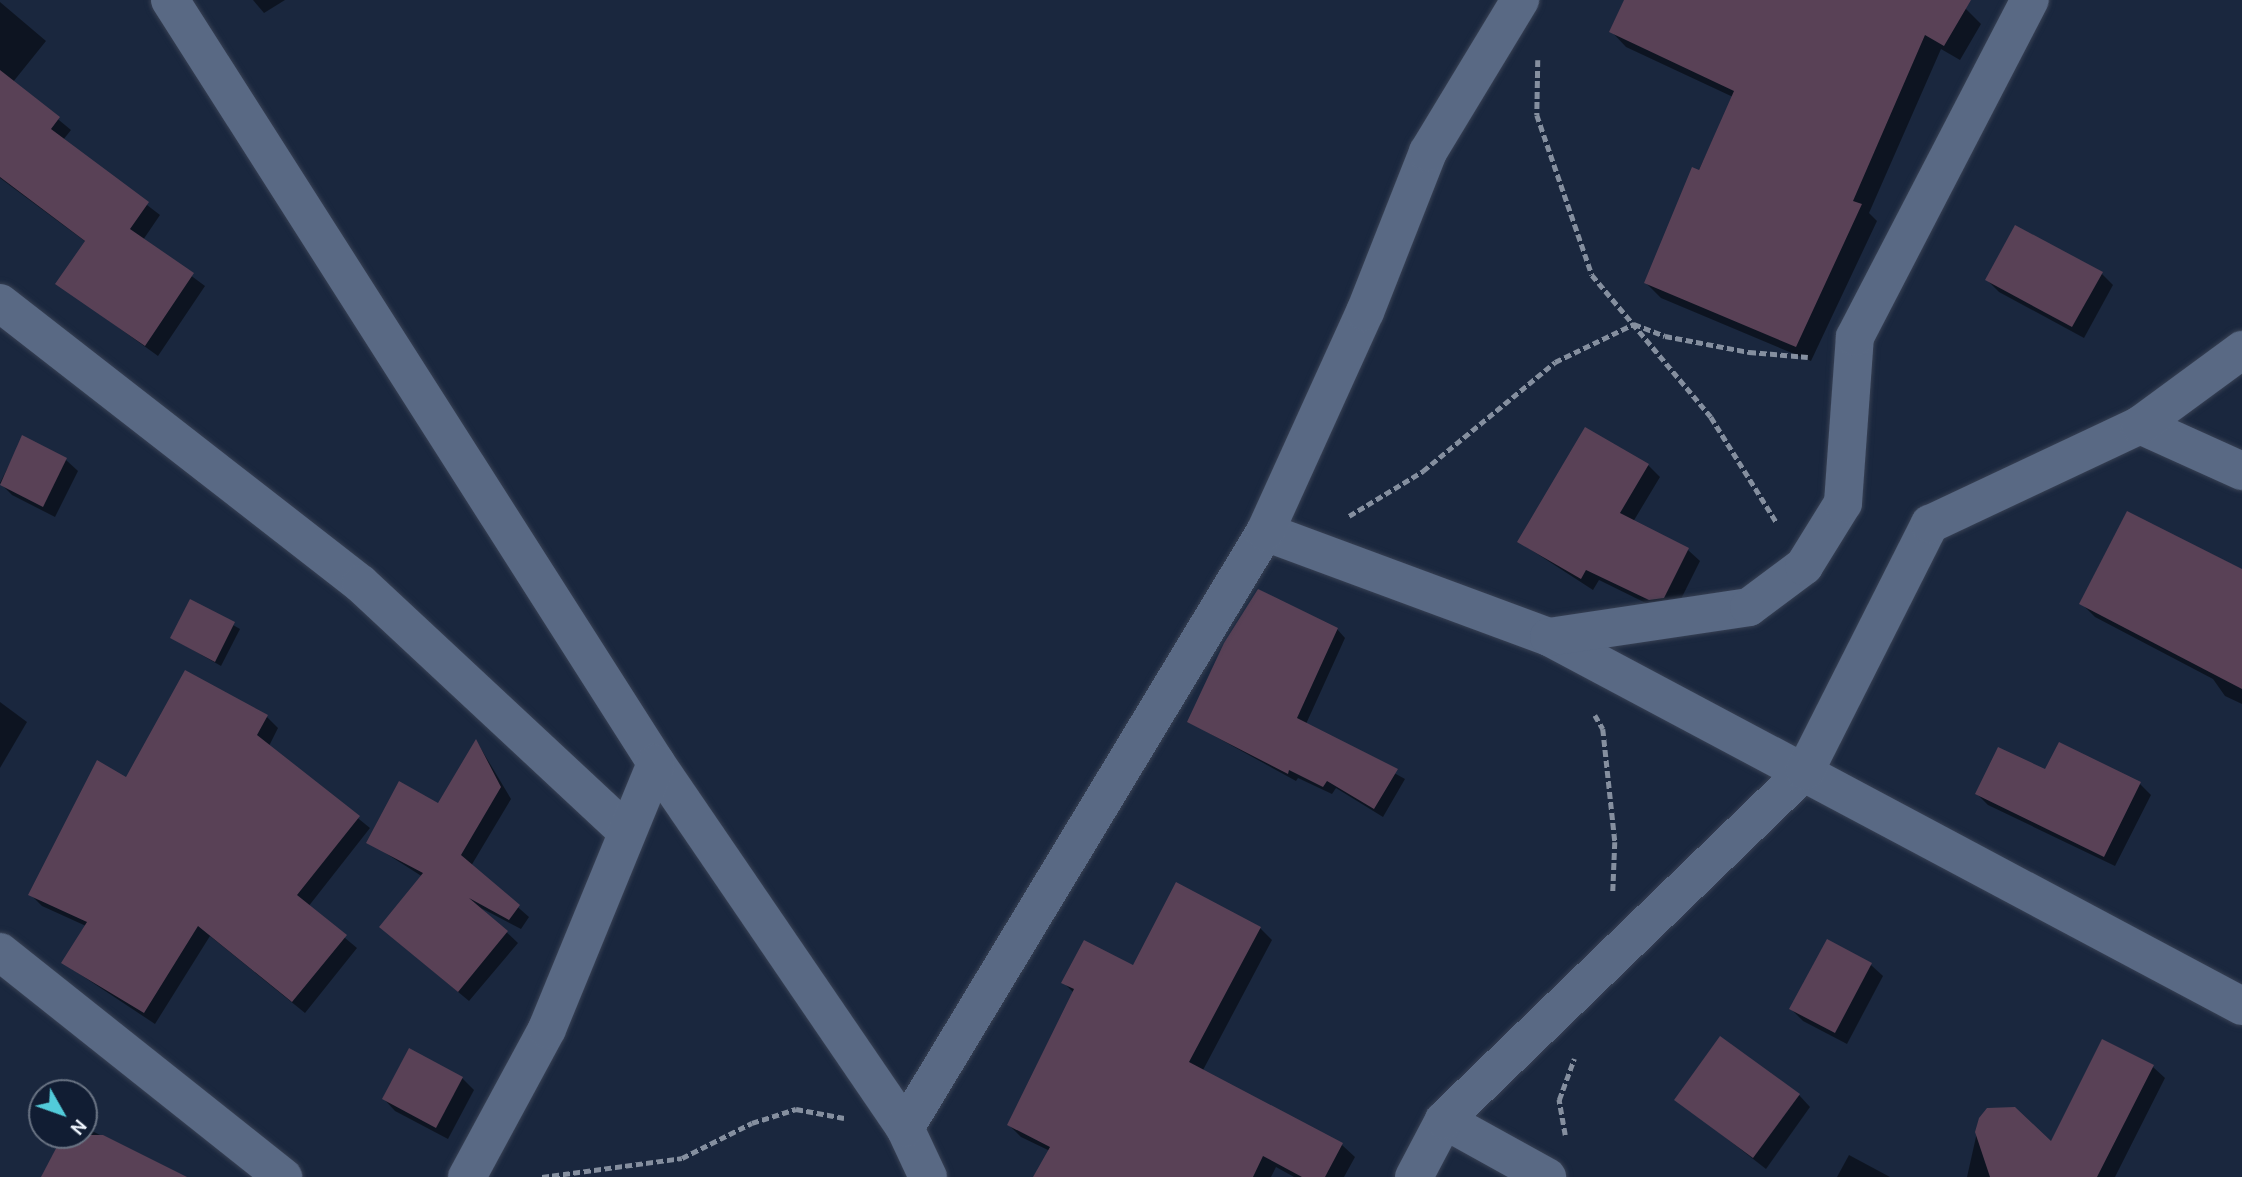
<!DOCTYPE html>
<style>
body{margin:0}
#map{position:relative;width:2242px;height:1177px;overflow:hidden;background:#1a273e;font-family:Overpass,sans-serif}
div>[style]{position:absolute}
.shadow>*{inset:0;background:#0007}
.building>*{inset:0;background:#594156}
.path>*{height:4.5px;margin-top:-2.25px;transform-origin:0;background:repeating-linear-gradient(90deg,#858f9f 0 7px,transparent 0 10.5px)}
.roads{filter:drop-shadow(0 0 2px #384154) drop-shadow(0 0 2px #384154)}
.minor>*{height:38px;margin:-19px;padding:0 19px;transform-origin:19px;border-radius:19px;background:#596984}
span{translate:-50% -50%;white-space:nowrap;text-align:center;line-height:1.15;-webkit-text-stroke:5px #111d33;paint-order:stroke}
.north{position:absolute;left:28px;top:1079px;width:70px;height:70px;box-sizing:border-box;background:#111d33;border:2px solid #697383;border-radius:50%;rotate:130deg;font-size:19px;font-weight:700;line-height:28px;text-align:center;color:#edf3fc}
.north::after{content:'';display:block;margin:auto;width:24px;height:32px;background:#52cbda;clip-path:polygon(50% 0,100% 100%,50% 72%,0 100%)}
</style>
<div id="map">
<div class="shadow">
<div style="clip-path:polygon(253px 0,285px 0,264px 13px)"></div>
<div style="clip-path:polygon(1626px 0,1957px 0,1981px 24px,1960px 60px,1941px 49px,1869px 213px,1877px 221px,1811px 361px,1661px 298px,1646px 283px,1733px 97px,1626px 47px,1611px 31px)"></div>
<div style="clip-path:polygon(0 2px,46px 41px,13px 82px,71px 130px,63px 140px,160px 215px,143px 240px,205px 286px,158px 356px,58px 284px,86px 242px,0 178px)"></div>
<div style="clip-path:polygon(2102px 274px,2113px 285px,2084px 338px,1999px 292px,1987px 280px)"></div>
<div style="clip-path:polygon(23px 438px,66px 460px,78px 471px,55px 517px,12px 495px,0 483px)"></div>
<div style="clip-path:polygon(1648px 465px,1660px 477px,1633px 522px,1688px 550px,1700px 561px,1676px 609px,1662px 611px,1599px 580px,1593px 590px,1519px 542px)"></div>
<div style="clip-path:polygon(191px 601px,240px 629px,221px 666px,172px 638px)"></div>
<div style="clip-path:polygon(2081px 603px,2242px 605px,2242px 704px,2225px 696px,2213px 679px,2095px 617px)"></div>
<div style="clip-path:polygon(1337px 629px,1345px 638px,1306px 724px,1405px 779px,1383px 817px,1336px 788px,1332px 794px,1298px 778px,1296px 781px,1189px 722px)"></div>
<div style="clip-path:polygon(0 702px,27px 722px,0 768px)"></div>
<div style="clip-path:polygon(267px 717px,278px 728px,269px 746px,370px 828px,308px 907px,357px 948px,305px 1013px,210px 936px,155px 1024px,63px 963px,86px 926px,42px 906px,30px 894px,127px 779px)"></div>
<div style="clip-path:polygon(477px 742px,511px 799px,471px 866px,529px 917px,521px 929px,481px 908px,518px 943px,469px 1001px,392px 937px,423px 877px,368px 842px,439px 805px)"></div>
<div style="clip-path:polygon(2060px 745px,2140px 784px,2151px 795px,2115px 866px,1988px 805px,1977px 794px,2046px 771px)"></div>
<div style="clip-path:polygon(1260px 928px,1272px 940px,1202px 1072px,1342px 1145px,1355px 1157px,1344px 1177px,1294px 1177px,1276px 1167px,1271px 1177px,1035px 1177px,1050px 1151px,1021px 1137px,1009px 1125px,1074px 993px,1063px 982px,1133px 968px)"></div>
<div style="clip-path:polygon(1828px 941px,1871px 965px,1883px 976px,1847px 1044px,1803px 1021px,1791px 1009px)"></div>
<div style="clip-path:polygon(2103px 1042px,2153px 1067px,2165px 1078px,2115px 1177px,1967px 1177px,1980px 1119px,2051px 1143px)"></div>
<div style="clip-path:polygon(462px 1078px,474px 1090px,448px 1139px,395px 1111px,384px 1099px)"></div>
<div style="clip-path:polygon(1799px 1095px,1810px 1107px,1766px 1169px,1676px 1099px)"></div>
<div style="clip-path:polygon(84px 1127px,156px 1163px,170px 1177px,43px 1177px,65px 1135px,84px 1135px)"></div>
<div style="clip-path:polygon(1849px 1155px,1890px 1177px,1837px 1177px)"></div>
</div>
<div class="building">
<div style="clip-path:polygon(1624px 0,1971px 0,1944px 46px,1925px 35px,1853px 201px,1862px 204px,1796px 347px,1644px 283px,1692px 167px,1699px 170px,1734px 91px,1609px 32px)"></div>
<div style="clip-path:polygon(0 70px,60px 117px,51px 129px,149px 202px,130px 229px,194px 273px,145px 346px,55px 284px,85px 241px,0 177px)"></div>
<div style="clip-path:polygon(2015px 225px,2103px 272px,2072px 327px,1985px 280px)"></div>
<div style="clip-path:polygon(1585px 427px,1649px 464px,1620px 513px,1689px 548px,1664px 598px,1649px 600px,1586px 570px,1581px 579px,1517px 542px)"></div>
<div style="clip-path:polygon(22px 435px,67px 458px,43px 507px,0 485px)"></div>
<div style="clip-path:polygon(2127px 511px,2242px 569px,2242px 689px,2079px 604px)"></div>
<div style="clip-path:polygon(1258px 589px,1338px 628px,1297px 718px,1398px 769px,1374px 809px,1327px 781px,1323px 787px,1289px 770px,1288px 774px,1187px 722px,1224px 643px)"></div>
<div style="clip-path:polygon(190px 599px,235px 622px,215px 662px,170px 638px)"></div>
<div style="clip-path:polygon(185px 670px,268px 715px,257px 735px,360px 816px,297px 895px,347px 935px,292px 1002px,198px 926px,144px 1013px,61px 963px,87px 922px,28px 895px,97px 760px,126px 777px)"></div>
<div style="clip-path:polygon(476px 739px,501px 787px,461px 855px,520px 905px,509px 920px,469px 898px,508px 931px,458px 992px,379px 927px,423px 873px,366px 843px,399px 781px,438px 803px)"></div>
<div style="clip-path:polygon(2059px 742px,2141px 782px,2104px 857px,1975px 794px,1998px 747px,2045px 769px)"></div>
<div style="clip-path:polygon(1176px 882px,1261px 927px,1189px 1062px,1343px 1143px,1325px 1177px,1302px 1177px,1263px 1156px,1253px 1177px,1033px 1177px,1050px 1147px,1007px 1125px,1074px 989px,1061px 983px,1084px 940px,1133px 965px)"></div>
<div style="clip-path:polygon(1827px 939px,1872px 963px,1835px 1033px,1789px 1009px)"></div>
<div style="clip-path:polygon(1720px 1036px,1800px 1094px,1753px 1158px,1674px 1100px)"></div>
<div style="clip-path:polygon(2102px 1039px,2154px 1065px,2097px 1177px,1990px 1177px,1975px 1132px,1979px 1118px,1987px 1108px,2015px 1107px,2051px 1141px)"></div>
<div style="clip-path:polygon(409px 1048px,463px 1077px,436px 1128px,382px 1099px)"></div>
<div style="clip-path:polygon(63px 1135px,103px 1135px,187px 1177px,41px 1177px)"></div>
</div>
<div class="path">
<div style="left:1538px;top:60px;width:55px;rotate:91deg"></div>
<div style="left:1537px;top:115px;width:169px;rotate:71deg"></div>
<div style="left:1592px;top:275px;width:185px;rotate:50deg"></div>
<div style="left:1711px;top:417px;width:125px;rotate:58.1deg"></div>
<div style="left:1349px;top:516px;width:87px;rotate:-31.3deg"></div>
<div style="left:1423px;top:471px;width:171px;rotate:-39.5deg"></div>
<div style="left:1555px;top:362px;width:88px;rotate:-25.7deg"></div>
<div style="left:1634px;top:324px;width:33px;rotate:21deg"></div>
<div style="left:1665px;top:336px;width:86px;rotate:10.8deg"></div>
<div style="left:1749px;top:352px;width:59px;rotate:4.8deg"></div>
<div style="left:1595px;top:715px;width:16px;rotate:60deg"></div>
<div style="left:1603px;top:729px;width:114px;rotate:83.9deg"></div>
<div style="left:1615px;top:842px;width:50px;rotate:92.3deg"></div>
<div style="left:1565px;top:1135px;width:36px;rotate:-100deg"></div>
<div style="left:1559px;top:1100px;width:44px;rotate:-69.9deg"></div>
<div style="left:542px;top:1177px;width:141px;rotate:-7.7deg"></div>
<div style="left:682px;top:1158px;width:78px;rotate:-26.6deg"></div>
<div style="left:752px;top:1123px;width:46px;rotate:-17.7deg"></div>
<div style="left:796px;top:1109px;width:49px;rotate:10.6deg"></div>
</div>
<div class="roads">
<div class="minor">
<div style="left:170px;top:0;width:905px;rotate:57.5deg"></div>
<div style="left:656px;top:763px;width:442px;rotate:55.7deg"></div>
<div style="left:905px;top:1128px;width:54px;rotate:64.9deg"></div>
<div style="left:0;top:303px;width:457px;rotate:37.9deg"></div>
<div style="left:361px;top:584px;width:361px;rotate:43deg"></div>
<div style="left:2140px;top:425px;width:112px;rotate:24.3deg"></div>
<div style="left:1265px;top:532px;width:303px;rotate:20.3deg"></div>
<div style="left:1549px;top:637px;width:785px;rotate:28.03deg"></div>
<div style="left:1549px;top:637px;width:202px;rotate:-8.5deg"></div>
<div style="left:1749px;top:607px;width:69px;rotate:-36.7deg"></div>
<div style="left:1804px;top:566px;width:74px;rotate:-58.2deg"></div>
<div style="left:1843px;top:503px;width:166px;rotate:-85.9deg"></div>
<div style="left:1855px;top:337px;width:380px;rotate:-62.6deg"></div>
<div style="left:0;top:952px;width:362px;rotate:38.5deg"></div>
<div style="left:1444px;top:1120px;width:118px;rotate:29deg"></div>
<div style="left:905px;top:1128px;width:696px;rotate:-58.87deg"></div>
<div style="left:1265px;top:532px;width:242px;rotate:-65.6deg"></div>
<div style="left:1365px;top:312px;width:172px;rotate:-68.5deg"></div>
<div style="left:1428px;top:152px;width:178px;rotate:-58.8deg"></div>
<div style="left:467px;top:1177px;width:168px;rotate:-61.6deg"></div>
<div style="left:547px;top:1029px;width:287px;rotate:-67.7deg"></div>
<div style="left:1414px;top:1177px;width:64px;rotate:-62.2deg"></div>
<div style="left:1444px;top:1120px;width:502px;rotate:-44.03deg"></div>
<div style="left:1805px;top:771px;width:277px;rotate:-63.2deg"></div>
<div style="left:1930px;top:524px;width:232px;rotate:-25.2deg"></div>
<div style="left:2140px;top:425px;width:127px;rotate:-36.3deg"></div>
</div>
</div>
<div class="north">N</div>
</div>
